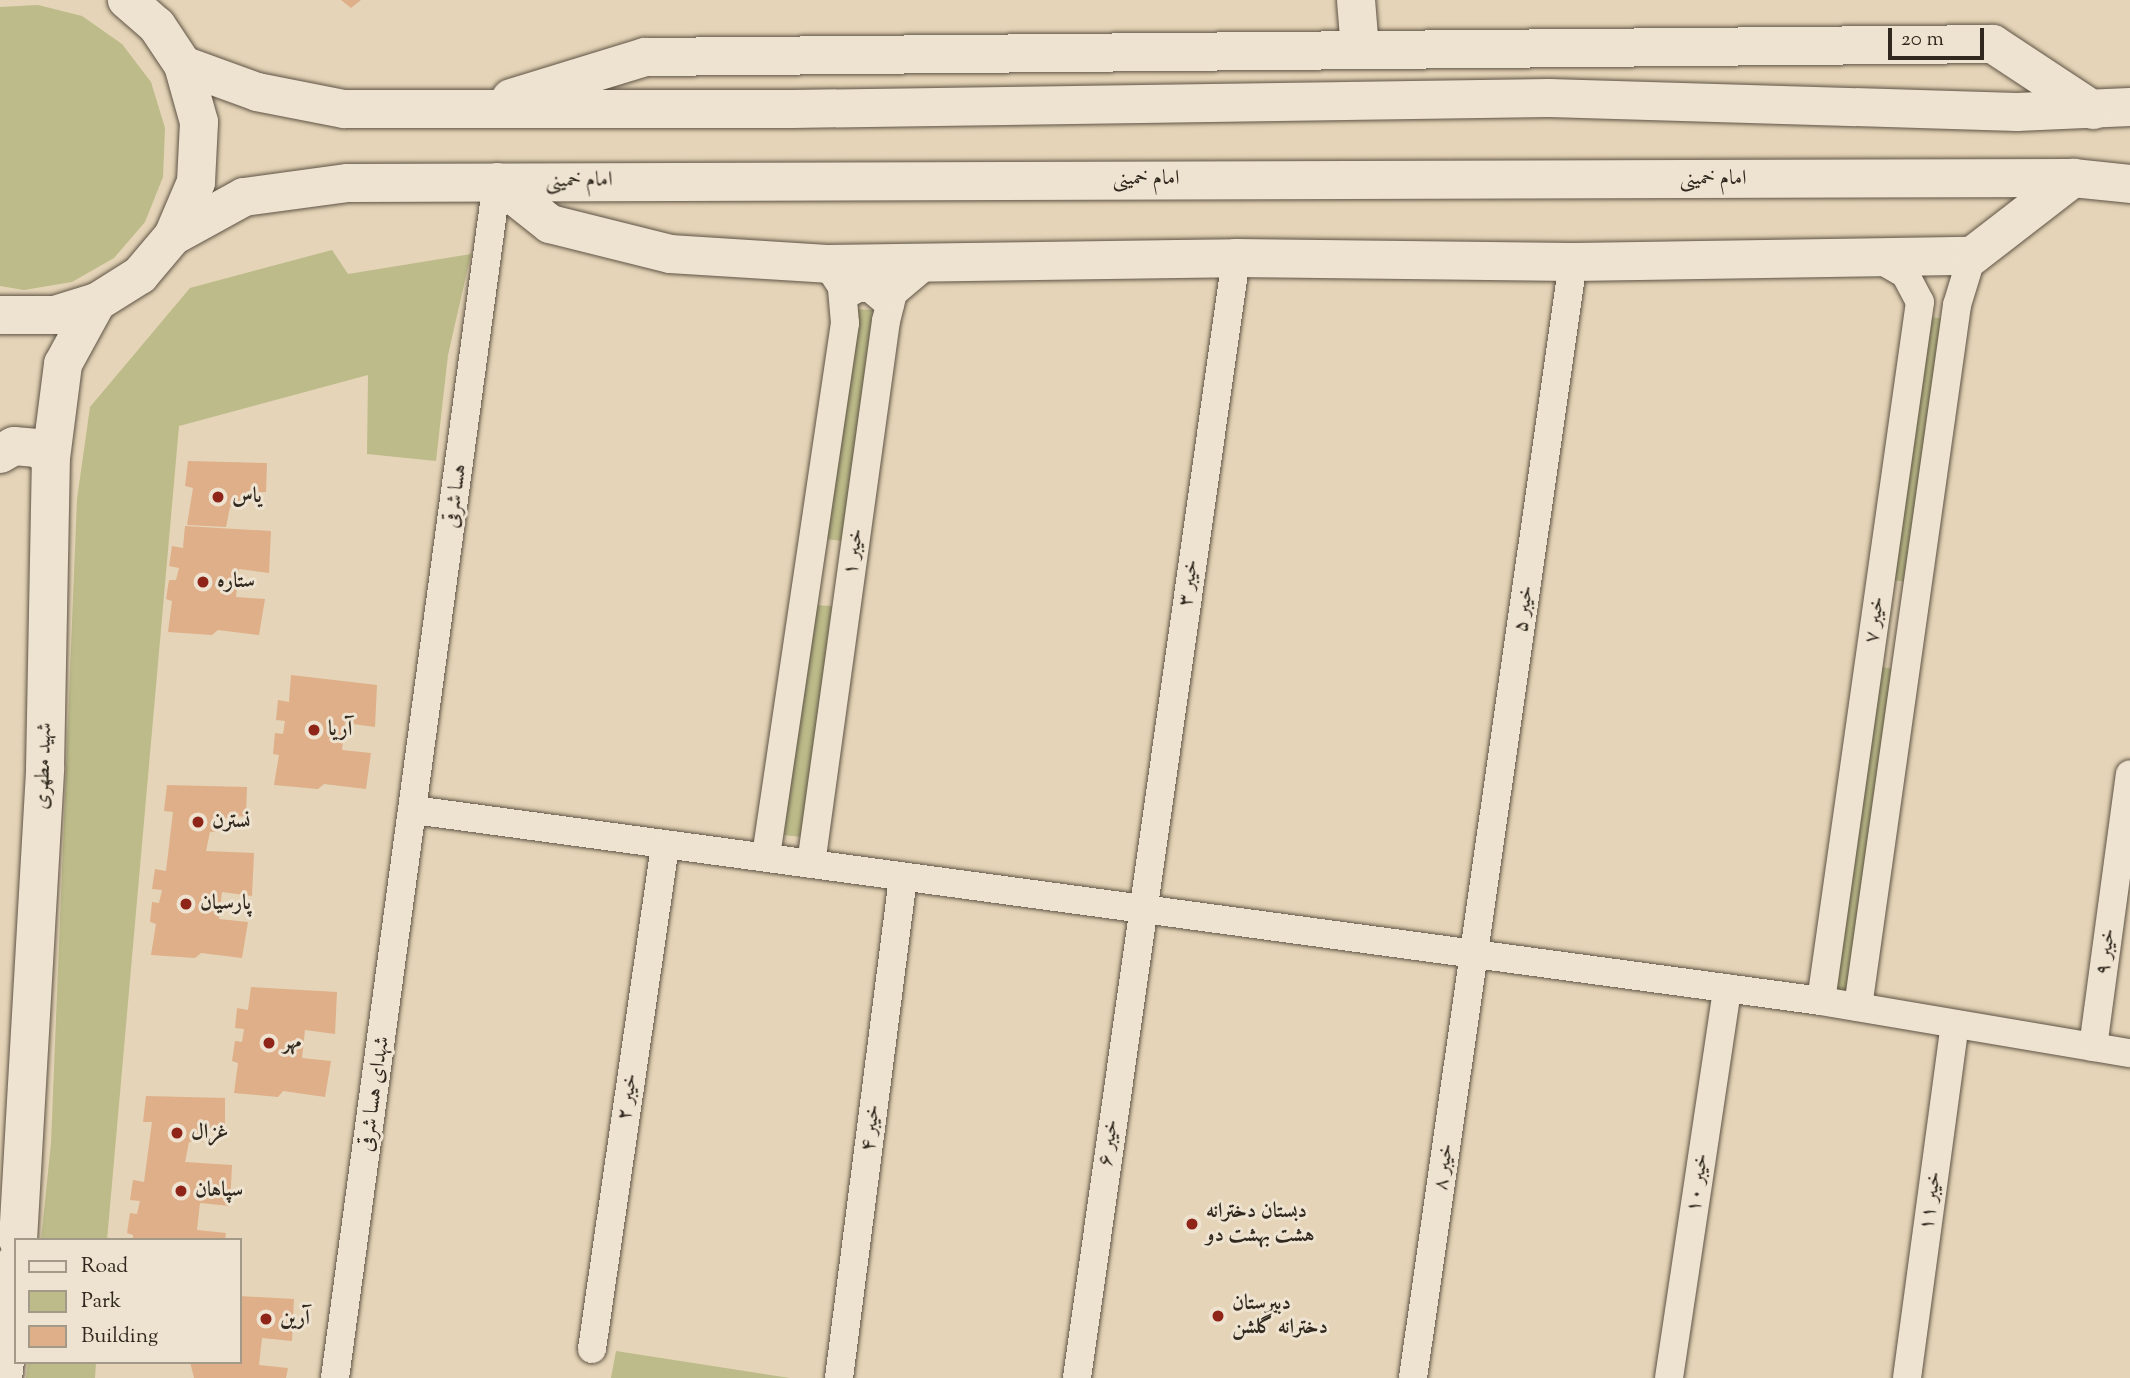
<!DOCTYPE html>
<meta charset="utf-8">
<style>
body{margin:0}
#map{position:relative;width:2130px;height:1378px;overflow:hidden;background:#e5d4b7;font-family:"Sorts Mill Goudy",Amiri,serif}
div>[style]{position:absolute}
.green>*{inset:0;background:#bcbb89}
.building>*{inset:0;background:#deaf89}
.roads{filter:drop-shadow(0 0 2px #5e5445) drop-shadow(0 0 2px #5e5445)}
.street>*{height:28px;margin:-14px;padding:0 14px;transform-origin:14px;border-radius:14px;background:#eee3d0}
.secondary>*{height:38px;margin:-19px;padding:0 19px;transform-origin:19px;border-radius:19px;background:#eee3d0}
.dots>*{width:19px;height:19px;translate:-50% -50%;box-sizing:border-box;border:4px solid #eee3d0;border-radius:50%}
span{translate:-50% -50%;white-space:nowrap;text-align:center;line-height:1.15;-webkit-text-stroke:6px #eee3d0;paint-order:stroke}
.street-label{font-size:21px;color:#31291f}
.poi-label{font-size:21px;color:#31291f;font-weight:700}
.left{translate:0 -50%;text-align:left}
.legend{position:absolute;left:14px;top:1238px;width:228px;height:126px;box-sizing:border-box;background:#eee3d0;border:2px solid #a29989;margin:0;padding:9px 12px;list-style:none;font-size:21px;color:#31291f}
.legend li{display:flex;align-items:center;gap:14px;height:35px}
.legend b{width:35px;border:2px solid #a29989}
.scale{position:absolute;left:1888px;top:28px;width:96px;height:32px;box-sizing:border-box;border:4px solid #31291f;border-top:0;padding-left:9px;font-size:21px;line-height:24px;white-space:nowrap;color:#31291f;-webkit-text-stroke:5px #eee3d0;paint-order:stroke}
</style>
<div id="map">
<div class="green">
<div style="clip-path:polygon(38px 5px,82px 16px,122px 44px,151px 82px,165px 128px,163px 177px,145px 222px,114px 258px,72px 282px,24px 290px,0 286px,0 7px)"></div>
<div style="clip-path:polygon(332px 250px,348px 274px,471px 254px,448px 355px,436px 461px,367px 454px,368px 375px,179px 426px,107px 1240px,41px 1240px,51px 1143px,77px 499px,90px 407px,190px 288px)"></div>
<div style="clip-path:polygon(854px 309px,873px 310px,843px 541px,826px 539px)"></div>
<div style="clip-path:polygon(1928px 317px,1947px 319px,1908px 582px,1892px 580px)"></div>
<div style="clip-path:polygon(813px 605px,832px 606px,802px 837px,784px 835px)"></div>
<div style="clip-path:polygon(1877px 666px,1893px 669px,1852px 991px,1836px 991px)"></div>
<div style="clip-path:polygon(616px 1351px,790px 1378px,611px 1378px)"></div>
<div style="clip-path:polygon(28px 1362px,96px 1362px,95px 1378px,26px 1378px)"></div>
</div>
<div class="building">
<div style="clip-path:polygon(341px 0,361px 0,351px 8px)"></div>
<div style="clip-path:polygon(188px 461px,267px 463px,266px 492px,245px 493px,244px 507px,230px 507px,226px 527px,187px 525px,193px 488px,185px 486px)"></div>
<div style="clip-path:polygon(185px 526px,271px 531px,269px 573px,239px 569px,236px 597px,265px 599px,259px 635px,218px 630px,212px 635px,168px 632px,172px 601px,166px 599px,169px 580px,176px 580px,179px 568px,169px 566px,172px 546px,183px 548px)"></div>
<div style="clip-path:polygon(291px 675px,377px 685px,375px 727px,345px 723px,342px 750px,371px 753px,366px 789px,324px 784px,318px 789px,274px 785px,279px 755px,273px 754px,275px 733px,283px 734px,285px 721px,276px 720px,278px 700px,289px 702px)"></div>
<div style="clip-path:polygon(167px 785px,247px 787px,246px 816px,225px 818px,224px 831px,210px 832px,206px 851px,254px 853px,252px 896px,222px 892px,219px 919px,248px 922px,242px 958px,201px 953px,195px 958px,151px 955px,156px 924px,150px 922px,152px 902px,159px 903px,162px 890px,152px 889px,155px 869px,166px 871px,173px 812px,164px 811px)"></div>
<div style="clip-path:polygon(251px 987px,337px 992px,335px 1034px,305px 1030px,302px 1058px,331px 1061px,325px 1097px,283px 1091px,278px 1097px,234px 1093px,238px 1063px,232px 1061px,235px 1041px,242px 1042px,244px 1029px,235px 1028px,237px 1008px,248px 1010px)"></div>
<div style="clip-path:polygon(146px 1096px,225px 1098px,225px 1127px,204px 1129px,203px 1142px,189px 1142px,185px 1162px,232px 1165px,230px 1206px,200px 1203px,197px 1230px,226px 1233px,225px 1240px,133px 1240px,133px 1235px,127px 1233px,130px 1213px,137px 1214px,140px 1201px,130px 1200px,133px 1180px,144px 1182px,152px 1122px,143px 1122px)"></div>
<div style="clip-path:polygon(240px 1296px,294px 1299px,292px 1341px,262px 1338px,259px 1365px,288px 1368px,286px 1378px,194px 1378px,190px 1362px,240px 1362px)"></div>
</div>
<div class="roads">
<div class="street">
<div style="left:843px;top:296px;width:17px;rotate:-28deg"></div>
<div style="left:858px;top:288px;width:12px"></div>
<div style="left:870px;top:288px;width:26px;rotate:40deg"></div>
<div style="left:414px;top:810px;width:1420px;rotate:7.73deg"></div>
<div style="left:1821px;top:1001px;width:313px;rotate:9.6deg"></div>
<div style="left:766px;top:856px;width:539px;rotate:-81.57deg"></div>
<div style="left:845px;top:323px;width:36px;rotate:-95deg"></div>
<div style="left:842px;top:287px;width:27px;rotate:-123deg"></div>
<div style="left:811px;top:864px;width:548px;rotate:-82.14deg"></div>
<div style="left:886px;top:321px;width:29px;rotate:-76deg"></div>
<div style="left:893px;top:293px;width:50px;rotate:-40.1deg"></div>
<div style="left:1821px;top:1001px;width:706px;rotate:-81.94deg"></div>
<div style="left:1920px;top:302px;width:32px;rotate:-118deg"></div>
<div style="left:1905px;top:274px;width:32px;rotate:-150deg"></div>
<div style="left:1858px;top:1007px;width:709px;rotate:-81.97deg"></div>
<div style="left:1957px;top:305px;width:51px;rotate:-73deg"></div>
<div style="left:2093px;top:1047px;width:275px;rotate:-82.3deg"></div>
<div style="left:592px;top:1349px;width:508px;rotate:-81.74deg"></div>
<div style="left:335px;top:1378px;width:1207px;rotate:-82.29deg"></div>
<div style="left:839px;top:1378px;width:504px;rotate:-82.71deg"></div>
<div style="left:1077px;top:1378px;width:1131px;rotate:-81.92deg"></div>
<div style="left:1413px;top:1378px;width:1127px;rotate:-81.84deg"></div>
<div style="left:1669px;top:1378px;width:394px;rotate:-81.5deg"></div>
<div style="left:1907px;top:1378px;width:357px;rotate:-82.3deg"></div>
</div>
<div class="secondary">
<div style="left:1356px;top:0;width:50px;rotate:85.4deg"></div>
<div style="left:183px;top:65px;width:79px;rotate:20deg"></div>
<div style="left:257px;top:92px;width:89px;rotate:11.1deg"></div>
<div style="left:344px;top:109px;width:448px"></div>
<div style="left:792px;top:109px;width:757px;rotate:-0.83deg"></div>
<div style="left:1549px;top:98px;width:468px;rotate:1.7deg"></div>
<div style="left:2017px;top:112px;width:113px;rotate:-2.5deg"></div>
<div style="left:511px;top:98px;width:140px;rotate:-17deg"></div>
<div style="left:645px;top:57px;width:1348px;rotate:-0.55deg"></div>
<div style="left:1993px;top:44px;width:120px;rotate:33.4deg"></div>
<div style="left:497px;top:182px;width:68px;rotate:38.4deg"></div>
<div style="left:550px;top:224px;width:124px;rotate:14deg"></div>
<div style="left:670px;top:254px;width:157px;rotate:3.6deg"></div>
<div style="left:827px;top:264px;width:409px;rotate:-0.8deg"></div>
<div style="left:1236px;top:258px;width:337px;rotate:0.7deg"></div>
<div style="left:1573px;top:262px;width:399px;rotate:-0.9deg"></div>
<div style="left:1972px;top:256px;width:128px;rotate:-37.7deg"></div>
<div style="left:173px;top:236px;width:81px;rotate:-28.8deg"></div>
<div style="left:244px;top:197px;width:105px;rotate:-7.7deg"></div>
<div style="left:348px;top:183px;width:1725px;rotate:-0.17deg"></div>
<div style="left:2073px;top:178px;width:57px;rotate:6deg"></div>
<div style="left:0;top:315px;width:55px"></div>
<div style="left:55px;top:315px;width:44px;rotate:-17.2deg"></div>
<div style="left:97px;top:302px;width:51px;rotate:-32.1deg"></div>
<div style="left:140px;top:275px;width:51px;rotate:-49.8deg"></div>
<div style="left:173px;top:236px;width:59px;rotate:-66.9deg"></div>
<div style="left:196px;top:182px;width:60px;rotate:-87.1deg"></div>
<div style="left:199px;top:122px;width:59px;rotate:-105.7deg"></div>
<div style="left:183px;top:65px;width:47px;rotate:-123.7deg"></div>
<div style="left:157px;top:26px;width:40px;rotate:-139deg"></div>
<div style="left:0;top:454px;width:16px;rotate:-30deg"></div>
<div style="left:14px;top:446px;width:23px;rotate:5deg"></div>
<div style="left:37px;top:448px;width:17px;rotate:36deg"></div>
<div style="left:18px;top:1240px;width:473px;rotate:-86.7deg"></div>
<div style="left:45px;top:768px;width:310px;rotate:-88.9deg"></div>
<div style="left:51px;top:458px;width:95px;rotate:-82.7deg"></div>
<div style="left:63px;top:364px;width:71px;rotate:-61.3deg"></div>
<div style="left:3px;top:1378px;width:117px;rotate:-83.6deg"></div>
</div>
</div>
<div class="dots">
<div style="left:218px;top:497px;background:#8f2418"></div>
<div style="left:203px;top:582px;background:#8f2418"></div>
<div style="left:314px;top:730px;background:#8f2418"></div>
<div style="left:198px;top:822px;background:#8f2418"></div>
<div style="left:186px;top:904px;background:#8f2418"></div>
<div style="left:269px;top:1043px;background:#8f2418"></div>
<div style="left:177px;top:1133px;background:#8f2418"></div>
<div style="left:181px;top:1191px;background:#8f2418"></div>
<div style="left:1192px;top:1224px;background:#8f2418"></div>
<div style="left:1218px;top:1316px;background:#8f2418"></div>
<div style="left:266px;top:1319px;background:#8f2418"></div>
</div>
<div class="street-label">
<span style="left:1146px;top:179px">امام خمینی</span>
<span style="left:1713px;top:179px">امام خمینی</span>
<span style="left:579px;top:181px;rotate:-1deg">امام خمینی</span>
<span style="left:456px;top:496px;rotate:-82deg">هسا شرقی</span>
<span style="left:854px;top:552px;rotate:-82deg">خیبر ۱</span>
<span style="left:1189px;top:583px;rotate:-82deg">خیبر ۳</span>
<span style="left:1524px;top:609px;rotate:-82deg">خیبر ۵</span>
<span style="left:1875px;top:620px;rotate:-82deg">خیبر ۷</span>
<span style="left:44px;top:766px;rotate:-88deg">شهید مطهری</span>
<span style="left:2106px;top:952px;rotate:-82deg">خیبر ۹</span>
<span style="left:375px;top:1094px;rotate:-82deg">شهدای هسا شرقی</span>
<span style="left:628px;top:1097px;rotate:-82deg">خیبر ۲</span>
<span style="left:871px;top:1128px;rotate:-83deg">خیبر ۴</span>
<span style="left:1109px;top:1143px;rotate:-82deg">خیبر ۶</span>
<span style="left:1444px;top:1167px;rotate:-82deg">خیبر ۸</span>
<span style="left:1698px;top:1183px;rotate:-82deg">خیبر ۱۰</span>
<span style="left:1931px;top:1201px;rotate:-82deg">خیبر ۱۱</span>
</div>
<div class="poi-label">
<span class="left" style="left:232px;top:497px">یاس</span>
<span class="left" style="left:217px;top:582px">ستاره</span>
<span class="left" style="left:328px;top:730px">آریا</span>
<span class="left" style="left:212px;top:822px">نسترن</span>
<span class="left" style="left:200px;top:904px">پارسیان</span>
<span class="left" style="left:283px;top:1043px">مهر</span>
<span class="left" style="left:191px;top:1133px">غزال</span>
<span class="left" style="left:195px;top:1191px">سپاهان</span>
<span class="left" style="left:1206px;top:1224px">دبستان دخترانه<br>هشت بهشت دو</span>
<span class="left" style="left:1232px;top:1316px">دبیرستان<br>دخترانه گلشن</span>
<span class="left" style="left:280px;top:1319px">آرین</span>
</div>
<ul class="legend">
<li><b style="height:9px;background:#eee3d0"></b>Road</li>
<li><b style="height:19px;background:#bcbb89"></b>Park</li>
<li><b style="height:19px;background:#deaf89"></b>Building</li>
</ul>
<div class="scale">20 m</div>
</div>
